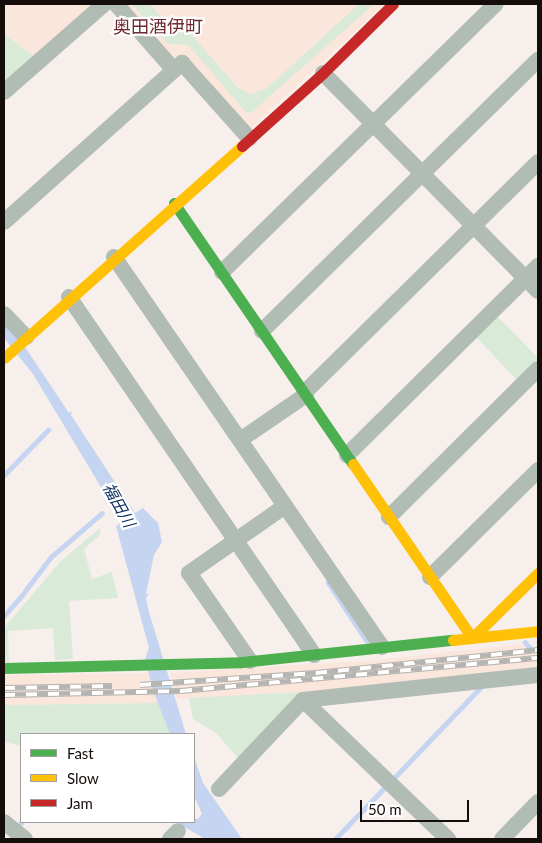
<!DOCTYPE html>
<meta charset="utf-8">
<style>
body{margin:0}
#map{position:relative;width:542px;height:843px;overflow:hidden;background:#f7efeb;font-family:Lato,"Noto Sans JP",sans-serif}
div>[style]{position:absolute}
.built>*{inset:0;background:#fbe6dc}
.green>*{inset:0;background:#d9ead9}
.water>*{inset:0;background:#c5d5f1}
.stream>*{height:4.5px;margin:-2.25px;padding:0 2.25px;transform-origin:2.25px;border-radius:2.25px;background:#c5d5f1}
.street>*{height:16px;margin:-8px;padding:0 8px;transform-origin:8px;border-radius:8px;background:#b1bcb4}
.fast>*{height:11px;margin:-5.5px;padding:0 5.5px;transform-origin:5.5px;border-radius:5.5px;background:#4caf50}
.slow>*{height:11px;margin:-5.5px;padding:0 5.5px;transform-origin:5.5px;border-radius:5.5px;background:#ffc107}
.jam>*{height:11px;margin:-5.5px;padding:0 5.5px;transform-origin:5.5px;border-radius:5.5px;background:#c62828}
.rail>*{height:5.5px;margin-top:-2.75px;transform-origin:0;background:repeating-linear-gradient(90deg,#fff 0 11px,#b4b4b0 0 22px);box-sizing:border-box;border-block:1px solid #b4b4b0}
span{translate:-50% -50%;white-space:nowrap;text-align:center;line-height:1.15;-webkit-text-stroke:4.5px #fff;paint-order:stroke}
.water-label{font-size:16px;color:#123263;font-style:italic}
.quarter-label{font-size:18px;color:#6f2931}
.frame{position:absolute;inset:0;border:5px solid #150d0a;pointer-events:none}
.legend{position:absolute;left:20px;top:733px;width:175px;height:90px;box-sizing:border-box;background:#fff;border:1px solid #a19e9d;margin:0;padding:6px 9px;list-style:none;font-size:15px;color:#150d0a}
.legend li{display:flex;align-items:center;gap:10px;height:25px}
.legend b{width:25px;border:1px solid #a19e9d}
.scale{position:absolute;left:360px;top:800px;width:109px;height:22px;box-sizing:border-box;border:2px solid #150d0a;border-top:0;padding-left:6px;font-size:15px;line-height:18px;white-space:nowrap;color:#150d0a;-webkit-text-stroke:4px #fff;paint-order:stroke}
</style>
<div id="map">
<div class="built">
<div style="clip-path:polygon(4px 4px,98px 4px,36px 58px,4px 34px)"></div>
<div style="clip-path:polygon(121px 4px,385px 4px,251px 128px,243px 126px,182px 55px,176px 61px)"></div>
<div style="clip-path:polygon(521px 644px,538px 658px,538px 668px,303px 692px,177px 699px,170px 673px,377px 660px)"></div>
<div style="clip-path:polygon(148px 673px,160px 703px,4px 705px,4px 675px)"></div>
</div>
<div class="green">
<div style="clip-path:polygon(132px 4px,150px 4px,172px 29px,191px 34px,237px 87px,250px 94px,266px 89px,359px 4px,374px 4px,251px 113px,246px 112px,188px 45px,168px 44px)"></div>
<div style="clip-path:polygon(4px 34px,36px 58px,4px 84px)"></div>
<div style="clip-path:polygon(497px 316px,538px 358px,517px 380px,476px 337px)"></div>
<div style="clip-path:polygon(100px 528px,100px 535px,84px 549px,92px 579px,112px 572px,118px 598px,69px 601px,73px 659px,55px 660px,53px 628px,8px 631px,9px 662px,4px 662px,4px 628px,60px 562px)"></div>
<div style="clip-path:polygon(303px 692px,239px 759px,216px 733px,193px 719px,189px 698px)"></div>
<div style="clip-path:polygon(160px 703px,170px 734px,21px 734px,21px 746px,4px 741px,4px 705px)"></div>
</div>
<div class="water">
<div style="clip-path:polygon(4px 324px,23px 344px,69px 413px,72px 411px,71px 415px,135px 513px,143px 508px,158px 523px,162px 542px,154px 555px,146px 594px,149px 594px,146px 598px,149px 612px,186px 734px,170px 734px,153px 690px,145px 659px,149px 648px,116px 526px,122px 522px,33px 374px,4px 338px)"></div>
<div style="clip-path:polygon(194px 757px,203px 783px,242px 839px,205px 839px,176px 822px,194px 822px,194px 818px,198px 819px,202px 814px,194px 796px)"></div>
</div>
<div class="stream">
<div style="left:4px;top:475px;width:63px;rotate:-45.6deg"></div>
<div style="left:328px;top:582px;width:71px;rotate:56.5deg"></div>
<div style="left:25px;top:591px;width:43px;rotate:-52.6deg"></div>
<div style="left:51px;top:557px;width:67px;rotate:-40.8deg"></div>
<div style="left:4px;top:616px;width:29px;rotate:-49deg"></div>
<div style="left:525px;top:642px;width:8px;rotate:50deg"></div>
<div style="left:393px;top:779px;width:127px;rotate:-46.3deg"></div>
<div style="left:18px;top:826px;width:6px;rotate:-45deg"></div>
<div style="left:335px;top:839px;width:71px;rotate:-46.1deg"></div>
</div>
<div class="street">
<div style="left:116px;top:4px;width:88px;rotate:48.7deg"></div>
<div style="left:323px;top:73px;width:306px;rotate:45.4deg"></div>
<div style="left:4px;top:92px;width:133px;rotate:-41.3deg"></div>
<div style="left:4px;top:222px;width:239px;rotate:-41.8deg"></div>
<div style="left:182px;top:63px;width:101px;rotate:48.2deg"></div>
<div style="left:114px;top:257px;width:473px;rotate:55.5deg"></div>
<div style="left:222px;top:272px;width:383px;rotate:-44.4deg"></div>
<div style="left:69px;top:297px;width:434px;rotate:55.6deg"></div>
<div style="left:4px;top:314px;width:32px;rotate:46deg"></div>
<div style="left:262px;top:331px;width:387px;rotate:-44.5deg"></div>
<div style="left:304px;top:393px;width:329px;rotate:-44.6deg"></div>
<div style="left:240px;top:440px;width:80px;rotate:-34.3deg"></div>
<div style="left:347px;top:455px;width:269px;rotate:-44.7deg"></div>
<div style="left:389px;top:517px;width:210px;rotate:-44.8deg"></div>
<div style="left:430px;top:577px;width:152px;rotate:-44.7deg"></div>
<div style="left:250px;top:661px;width:107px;rotate:-124.7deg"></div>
<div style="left:189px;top:573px;width:117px;rotate:-34.9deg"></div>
<div style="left:303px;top:700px;width:236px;rotate:-6.1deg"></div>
<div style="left:219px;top:789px;width:122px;rotate:-46.7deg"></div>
<div style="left:303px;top:700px;width:201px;rotate:43.8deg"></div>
<div style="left:4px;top:822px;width:27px;rotate:39deg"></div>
<div style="left:170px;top:839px;width:11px;rotate:-45deg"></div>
<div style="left:502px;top:839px;width:52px;rotate:-45.8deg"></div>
</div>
<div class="fast">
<div style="left:174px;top:203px;width:316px;rotate:55.6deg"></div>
<div style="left:4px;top:668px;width:238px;rotate:-1.4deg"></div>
<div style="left:242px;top:662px;width:212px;rotate:-6deg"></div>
</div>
<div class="slow">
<div style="left:4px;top:358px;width:319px;rotate:-41.7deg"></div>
<div style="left:353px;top:464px;width:211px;rotate:55.6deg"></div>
<div style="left:472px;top:638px;width:93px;rotate:-44.6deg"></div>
<div style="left:453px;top:640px;width:85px;rotate:-6deg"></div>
</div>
<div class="jam">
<div style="left:242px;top:146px;width:109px;rotate:-42deg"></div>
<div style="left:323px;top:73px;width:98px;rotate:-44.6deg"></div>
</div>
<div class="rail">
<div style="left:140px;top:685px;width:176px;rotate:-3.9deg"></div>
<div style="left:316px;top:673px;width:223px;rotate:-5.9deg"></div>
<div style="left:4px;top:688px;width:108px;rotate:-1.1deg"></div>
<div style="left:4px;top:695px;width:177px;rotate:-1.3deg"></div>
<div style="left:181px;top:691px;width:359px;rotate:-5.3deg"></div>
</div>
<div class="water-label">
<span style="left:119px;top:505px;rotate:61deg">福田川</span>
</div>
<div class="quarter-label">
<span style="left:158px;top:26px">奥田酒伊町</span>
</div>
<div class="frame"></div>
<ul class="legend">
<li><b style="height:6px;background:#4caf50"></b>Fast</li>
<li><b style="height:6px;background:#ffc107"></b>Slow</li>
<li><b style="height:6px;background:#c62828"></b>Jam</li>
</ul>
<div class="scale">50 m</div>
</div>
